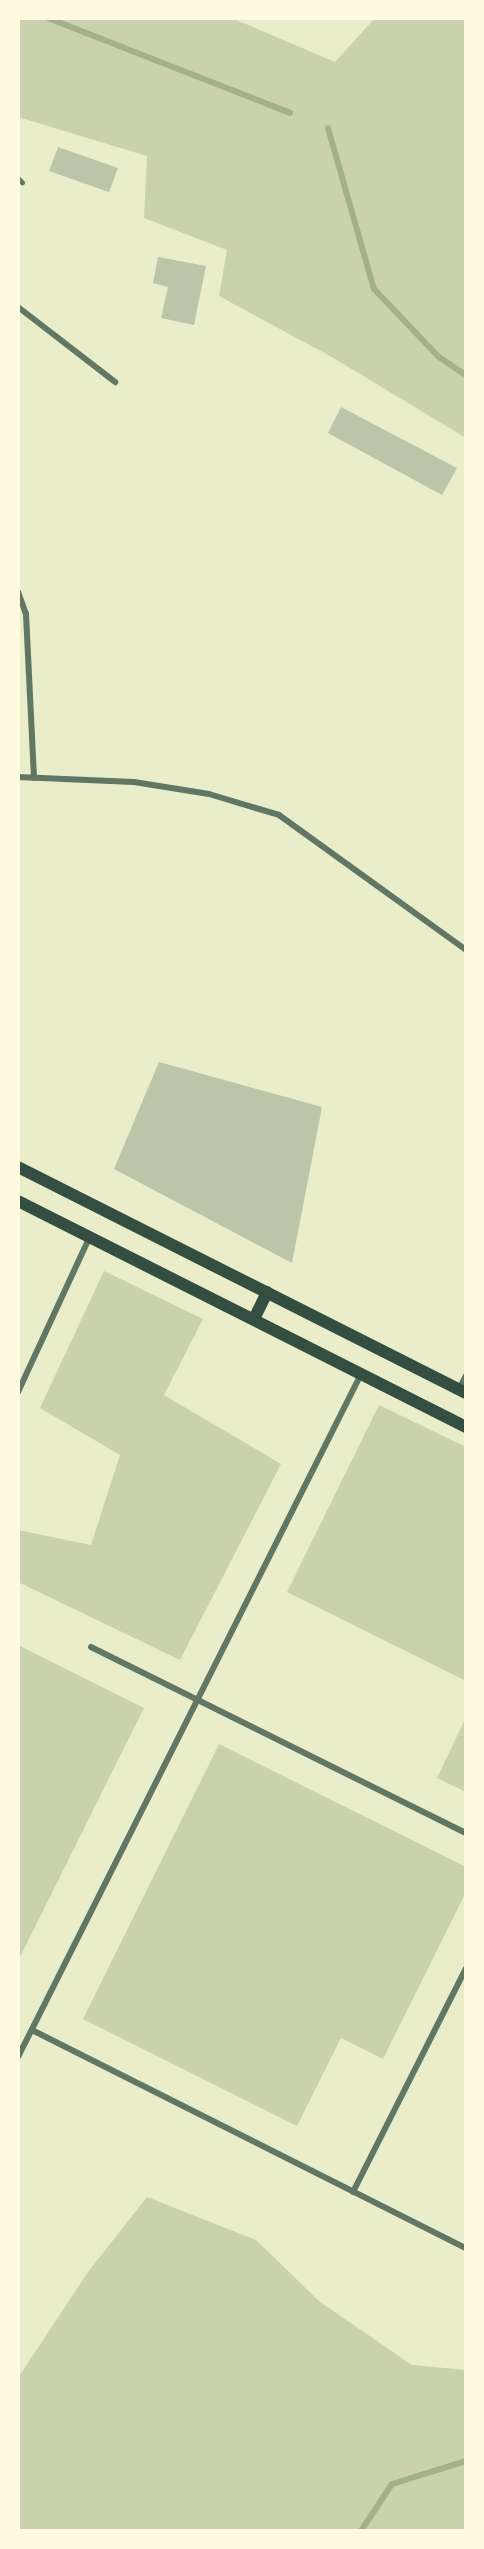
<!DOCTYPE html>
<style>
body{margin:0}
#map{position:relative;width:484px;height:2549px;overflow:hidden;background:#e9edc9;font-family:"Work Sans",sans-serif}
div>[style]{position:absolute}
.green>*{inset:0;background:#cad2ad}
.stream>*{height:6px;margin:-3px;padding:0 3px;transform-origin:3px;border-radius:3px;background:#a3b18a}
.building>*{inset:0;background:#bcc5a7}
.service>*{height:4.5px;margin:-2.25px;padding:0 2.25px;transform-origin:2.25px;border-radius:2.25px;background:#617663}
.minor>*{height:6px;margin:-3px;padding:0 3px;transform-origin:3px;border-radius:3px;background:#617663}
.secondary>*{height:12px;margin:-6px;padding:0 6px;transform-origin:6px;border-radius:6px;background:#344e41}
span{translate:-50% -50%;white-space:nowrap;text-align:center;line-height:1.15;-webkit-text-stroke:4.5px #fefae0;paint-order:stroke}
.frame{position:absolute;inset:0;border:20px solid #fefae0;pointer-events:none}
</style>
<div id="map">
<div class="green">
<div style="clip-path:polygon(18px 18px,232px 18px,335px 62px,375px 18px,466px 18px,466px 438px,330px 356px,219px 296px,227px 250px,144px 218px,147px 156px,18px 117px)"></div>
<div style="clip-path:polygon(104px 1271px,203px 1319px,164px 1395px,281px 1464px,180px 1660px,18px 1582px,18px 1530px,91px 1545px,120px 1455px,40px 1408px)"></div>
<div style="clip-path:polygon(379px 1405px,466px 1447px,466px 1681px,287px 1592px)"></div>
<div style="clip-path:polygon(18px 1645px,144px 1708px,18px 1961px)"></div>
<div style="clip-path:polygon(466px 1717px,466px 1792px,437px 1778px)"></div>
<div style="clip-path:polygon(219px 1744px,466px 1867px,466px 1892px,383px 2059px,341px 2038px,297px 2126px,83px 2019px)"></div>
<div style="clip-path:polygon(147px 2197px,256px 2240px,320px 2302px,412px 2365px,466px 2370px,466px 2531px,18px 2531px,18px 2378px,88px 2272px)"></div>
</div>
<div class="stream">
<div style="left:48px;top:18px;width:260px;rotate:21.4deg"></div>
<div style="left:328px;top:128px;width:167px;rotate:74.1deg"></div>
<div style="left:374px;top:289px;width:94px;rotate:46.3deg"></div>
<div style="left:439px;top:357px;width:32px;rotate:34deg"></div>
<div style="left:361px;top:2531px;width:56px;rotate:-56.6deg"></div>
<div style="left:392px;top:2484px;width:77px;rotate:-17.3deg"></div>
</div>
<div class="building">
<div style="clip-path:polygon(58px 147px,118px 168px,109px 192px,49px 171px)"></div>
<div style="clip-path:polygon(158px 257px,206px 266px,194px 325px,161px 318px,168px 287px,153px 283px)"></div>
<div style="clip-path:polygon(341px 407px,457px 468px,442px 495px,328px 433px)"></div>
<div style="clip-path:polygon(159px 1062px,322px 1107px,292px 1263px,114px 1169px)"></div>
</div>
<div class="service">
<div style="left:18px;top:178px;width:6px;rotate:45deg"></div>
</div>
<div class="minor">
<div style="left:18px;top:307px;width:123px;rotate:37.7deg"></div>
<div style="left:18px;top:592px;width:23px;rotate:70deg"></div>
<div style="left:26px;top:614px;width:164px;rotate:87.2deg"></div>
<div style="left:18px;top:777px;width:116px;rotate:2.5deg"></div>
<div style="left:134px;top:782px;width:76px;rotate:9.1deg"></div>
<div style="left:209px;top:794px;width:73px;rotate:16.7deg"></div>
<div style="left:279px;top:815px;width:231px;rotate:35.8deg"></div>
<div style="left:459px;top:1389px;width:15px;rotate:-62deg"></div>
<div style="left:18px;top:1392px;width:170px;rotate:-65.2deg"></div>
<div style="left:91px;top:1647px;width:419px;rotate:26.4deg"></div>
<div style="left:32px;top:2030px;width:486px;rotate:26.7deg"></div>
<div style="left:18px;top:2057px;width:762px;rotate:-63.33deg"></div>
<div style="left:353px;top:2192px;width:251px;rotate:-63.2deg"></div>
</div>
<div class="secondary">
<div style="left:18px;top:1167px;width:502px;rotate:26.77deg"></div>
<div style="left:18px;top:1201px;width:502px;rotate:26.77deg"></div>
<div style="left:254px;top:1319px;width:30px;rotate:-64deg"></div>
</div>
<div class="frame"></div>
</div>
